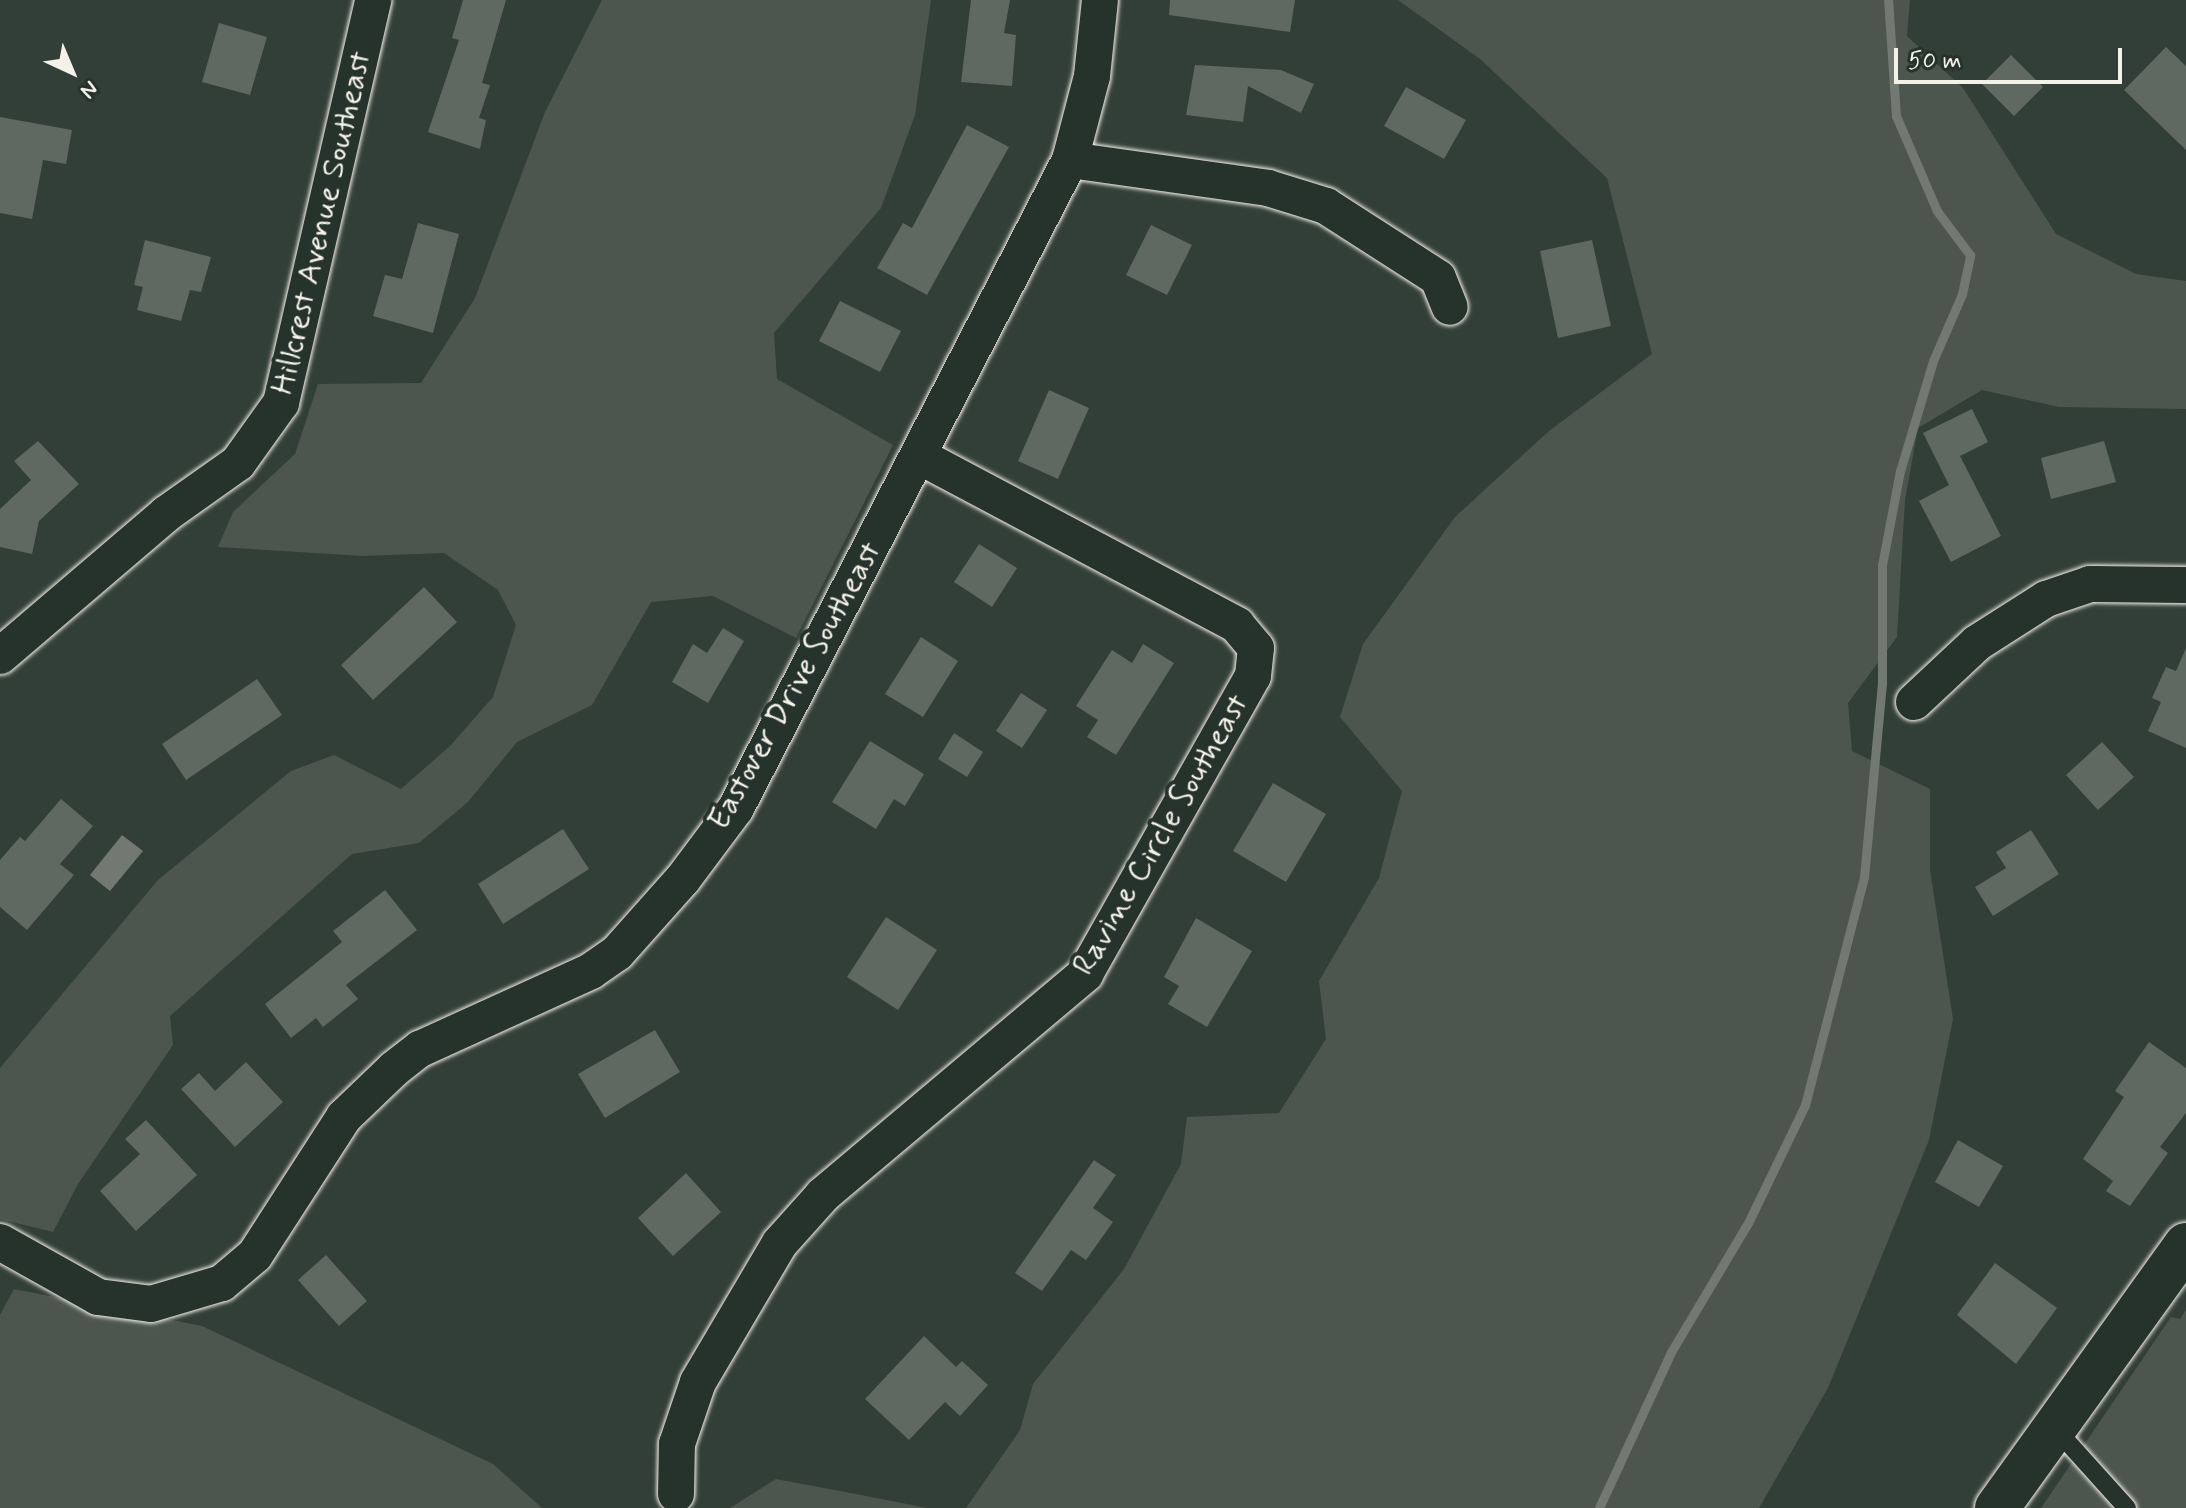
<!DOCTYPE html>
<style>
body{margin:0}
#map{position:relative;width:2186px;height:1508px;overflow:hidden;background:#323e38;font-family:Mynerve,sans-serif}
div>[style]{position:absolute}
.green>*{inset:0;background:#4c564f}
.water>*{inset:0;background:#727972}
.stream>*{height:9px;margin:-4.5px;padding:0 4.5px;transform-origin:4.5px;border-radius:4.5px;background:#727972}
.building>*{inset:0;background:#5f6861}
.roads{filter:drop-shadow(0 0 2px #f4f1e8) drop-shadow(0 0 2px #f4f1e8)}
.service>*{height:18px;margin:-9px;padding:0 9px;transform-origin:9px;border-radius:9px;background:#26332d}
.minor>*{height:36px;margin:-18px;padding:0 18px;transform-origin:18px;border-radius:18px;background:#26332d}
.secondary>*{height:44px;margin:-22px;padding:0 22px;transform-origin:22px;border-radius:22px;background:#26332d}
span{translate:-50% -50%;white-space:nowrap;text-align:center;line-height:1.15;-webkit-text-stroke:8px #26332d;paint-order:stroke}
.street-label{font-size:32px;color:#f4f1e8}
.north{position:absolute;left:32px;top:32px;width:80px;height:80px;-webkit-text-stroke:6px #26332d;paint-order:stroke;rotate:136deg;font-size:22px;font-weight:700;line-height:32px;text-align:center;color:#f4f1e8}
.north::after{content:'';display:block;margin:auto;width:28px;height:36px;background:#f4f1e8;clip-path:polygon(50% 0,100% 100%,50% 72%,0 100%)}
.scale{position:absolute;left:1894px;top:48px;width:228px;height:36px;box-sizing:border-box;border:4px solid #f4f1e8;border-top:0;padding-left:10px;font-size:24px;line-height:28px;white-space:nowrap;color:#f4f1e8;-webkit-text-stroke:6px #26332d;paint-order:stroke}
</style>
<div id="map">
<div class="green">
<div style="clip-path:polygon(602px 0,931px 0,915px 115px,881px 208px,774px 333px,777px 379px,893px 445px,796px 638px,713px 596px,651px 602px,592px 705px,517px 742px,468px 802px,419px 843px,352px 854px,170px 1016px,173px 1045px,78px 1184px,53px 1232px,0 1219px,0 1068px,158px 880px,291px 771px,334px 755px,401px 789px,450px 746px,493px 697px,516px 625px,498px 590px,444px 553px,363px 556px,218px 547px,233px 512px,295px 454px,318px 384px,421px 383px,475px 298px,545px 112px)"></div>
<div style="clip-path:polygon(1398px 0,1910px 0,1907px 36px,1963px 88px,2056px 234px,2136px 274px,2186px 281px,2186px 409px,2059px 407px,1982px 390px,1918px 428px,1905px 500px,1897px 637px,1848px 703px,1852px 751px,1930px 789px,1930px 870px,1953px 1019px,1929px 1140px,1828px 1388px,1759px 1508px,966px 1508px,1020px 1430px,1033px 1384px,1124px 1269px,1181px 1164px,1187px 1117px,1279px 1113px,1326px 1039px,1319px 981px,1379px 878px,1402px 791px,1340px 717px,1363px 644px,1455px 517px,1549px 431px,1652px 354px,1607px 178px,1480px 59px)"></div>
<div style="clip-path:polygon(14px 1289px,202px 1326px,493px 1464px,542px 1508px,0 1508px,0 1315px)"></div>
<div style="clip-path:polygon(2186px 1310px,2186px 1508px,2041px 1508px,2171px 1317px,2180px 1319px)"></div>
<div style="clip-path:polygon(776px 1479px,856px 1494px,927px 1508px,730px 1508px)"></div>
</div>
<div class="water">
<div style="clip-path:polygon(122px 835px,143px 851px,110px 891px,90px 875px)"></div>
</div>
<div class="stream">
<div style="left:1599px;top:1508px;width:172px;rotate:-65.2deg"></div>
<div style="left:1671px;top:1352px;width:150px;rotate:-59.2deg"></div>
<div style="left:1748px;top:1223px;width:131px;rotate:-64.2deg"></div>
<div style="left:1805px;top:1105px;width:236px;rotate:-75.5deg"></div>
<div style="left:1864px;top:877px;width:196px;rotate:-84.7deg"></div>
<div style="left:1882px;top:682px;width:117px;rotate:-90deg"></div>
<div style="left:1882px;top:565px;width:96px;rotate:-79.2deg"></div>
<div style="left:1900px;top:471px;width:115px;rotate:-73.3deg"></div>
<div style="left:1933px;top:361px;width:73px;rotate:-66.6deg"></div>
<div style="left:1962px;top:294px;width:40px;rotate:-78deg"></div>
<div style="left:1970px;top:255px;width:55px;rotate:-126.9deg"></div>
<div style="left:1937px;top:211px;width:103px;rotate:-113.3deg"></div>
<div style="left:1896px;top:116px;width:116px;rotate:-93.9deg"></div>
</div>
<div class="building">
<div style="clip-path:polygon(463px 0,506px 0,482px 83px,490px 85px,479px 118px,486px 120px,480px 149px,428px 132px,459px 40px,452px 38px)"></div>
<div style="clip-path:polygon(971px 0,1010px 0,1004px 33px,1016px 35px,1012px 86px,961px 82px)"></div>
<div style="clip-path:polygon(1170px 0,1295px 0,1290px 32px,1169px 15px)"></div>
<div style="clip-path:polygon(219px 23px,267px 37px,250px 95px,202px 82px)"></div>
<div style="clip-path:polygon(2166px 47px,2186px 66px,2186px 150px,2124px 90px)"></div>
<div style="clip-path:polygon(2011px 55px,2043px 87px,2014px 116px,1982px 84px)"></div>
<div style="clip-path:polygon(1195px 65px,1281px 70px,1314px 84px,1301px 113px,1248px 86px,1243px 122px,1186px 115px)"></div>
<div style="clip-path:polygon(1406px 87px,1466px 120px,1444px 159px,1384px 126px)"></div>
<div style="clip-path:polygon(0 117px,72px 130px,66px 164px,43px 160px,32px 219px,0 213px)"></div>
<div style="clip-path:polygon(967px 125px,1009px 147px,927px 295px,877px 268px,903px 223px,912px 228px)"></div>
<div style="clip-path:polygon(418px 223px,459px 234px,433px 333px,373px 316px,385px 275px,402px 279px)"></div>
<div style="clip-path:polygon(1151px 225px,1192px 245px,1167px 295px,1126px 275px)"></div>
<div style="clip-path:polygon(145px 240px,211px 257px,201px 292px,190px 290px,181px 321px,137px 310px,143px 287px,134px 285px)"></div>
<div style="clip-path:polygon(1592px 240px,1611px 326px,1558px 338px,1540px 251px)"></div>
<div style="clip-path:polygon(840px 301px,901px 331px,880px 372px,819px 341px)"></div>
<div style="clip-path:polygon(1049px 390px,1089px 408px,1058px 479px,1018px 461px)"></div>
<div style="clip-path:polygon(1972px 409px,1988px 442px,1960px 456px,2001px 536px,1951px 562px,1919px 501px,1949px 485px,1923px 433px)"></div>
<div style="clip-path:polygon(38px 441px,79px 484px,39px 521px,32px 554px,0 547px,0 509px,31px 480px,14px 461px)"></div>
<div style="clip-path:polygon(2104px 441px,2116px 482px,2051px 499px,2041px 458px)"></div>
<div style="clip-path:polygon(979px 544px,1017px 568px,992px 607px,954px 582px)"></div>
<div style="clip-path:polygon(424px 587px,457px 622px,373px 700px,341px 665px)"></div>
<div style="clip-path:polygon(723px 628px,744px 641px,708px 703px,672px 682px,693px 644px,707px 653px)"></div>
<div style="clip-path:polygon(921px 637px,958px 661px,923px 717px,885px 694px)"></div>
<div style="clip-path:polygon(1143px 644px,1174px 663px,1116px 755px,1087px 737px,1098px 720px,1076px 706px,1112px 650px,1132px 663px)"></div>
<div style="clip-path:polygon(2186px 648px,2186px 748px,2148px 731px,2161px 702px,2152px 698px,2166px 667px,2176px 671px)"></div>
<div style="clip-path:polygon(257px 679px,282px 715px,186px 780px,162px 744px)"></div>
<div style="clip-path:polygon(1021px 693px,1047px 710px,1022px 748px,996px 731px)"></div>
<div style="clip-path:polygon(954px 733px,983px 752px,967px 777px,938px 759px)"></div>
<div style="clip-path:polygon(870px 741px,924px 774px,905px 806px,894px 799px,876px 829px,832px 802px)"></div>
<div style="clip-path:polygon(2102px 742px,2134px 777px,2098px 810px,2066px 775px)"></div>
<div style="clip-path:polygon(1273px 783px,1326px 814px,1286px 882px,1233px 851px)"></div>
<div style="clip-path:polygon(61px 799px,93px 826px,60px 864px,74px 875px,27px 930px,0 907px,0 860px,20px 837px,25px 841px)"></div>
<div style="clip-path:polygon(563px 829px,589px 869px,503px 924px,478px 884px)"></div>
<div style="clip-path:polygon(2031px 830px,2059px 874px,1993px 916px,1975px 887px,2006px 868px,1996px 852px)"></div>
<div style="clip-path:polygon(385px 890px,417px 930px,346px 985px,358px 999px,323px 1027px,316px 1018px,291px 1038px,265px 1004px,342px 942px,333px 931px)"></div>
<div style="clip-path:polygon(886px 917px,937px 950px,898px 1010px,847px 977px)"></div>
<div style="clip-path:polygon(1196px 918px,1252px 951px,1207px 1027px,1168px 1004px,1179px 986px,1164px 977px)"></div>
<div style="clip-path:polygon(655px 1030px,680px 1072px,605px 1118px,578px 1074px)"></div>
<div style="clip-path:polygon(2149px 1042px,2186px 1068px,2186px 1113px,2160px 1147px,2168px 1153px,2130px 1206px,2106px 1191px,2113px 1181px,2083px 1159px,2124px 1097px,2115px 1091px)"></div>
<div style="clip-path:polygon(246px 1062px,283px 1102px,235px 1147px,181px 1089px,199px 1073px,215px 1091px)"></div>
<div style="clip-path:polygon(146px 1120px,197px 1175px,136px 1231px,100px 1191px,140px 1154px,125px 1139px)"></div>
<div style="clip-path:polygon(1958px 1140px,2003px 1166px,1979px 1207px,1935px 1182px)"></div>
<div style="clip-path:polygon(1094px 1160px,1116px 1175px,1093px 1208px,1113px 1222px,1086px 1260px,1071px 1250px,1042px 1291px,1015px 1273px)"></div>
<div style="clip-path:polygon(686px 1173px,721px 1212px,673px 1256px,638px 1218px)"></div>
<div style="clip-path:polygon(326px 1255px,367px 1301px,339px 1326px,298px 1280px)"></div>
<div style="clip-path:polygon(1995px 1263px,2057px 1308px,2016px 1364px,1957px 1315px)"></div>
<div style="clip-path:polygon(924px 1336px,956px 1367px,962px 1361px,988px 1385px,960px 1416px,945px 1402px,909px 1440px,865px 1399px)"></div>
</div>
<div class="roads">
<div class="service">
<div style="left:2054px;top:1427px;width:109px;rotate:48deg"></div>
</div>
<div class="minor">
<div style="left:1070px;top:160px;width:200px;rotate:8deg"></div>
<div style="left:1268px;top:188px;width:61px;rotate:17.2deg"></div>
<div style="left:1326px;top:206px;width:133px;rotate:32.7deg"></div>
<div style="left:1438px;top:278px;width:31px;rotate:68deg"></div>
<div style="left:0;top:656px;width:218px;rotate:-40.5deg"></div>
<div style="left:166px;top:514px;width:88px;rotate:-35.3deg"></div>
<div style="left:238px;top:463px;width:74px;rotate:-54.4deg"></div>
<div style="left:281px;top:403px;width:413px;rotate:-77.1deg"></div>
<div style="left:1914px;top:702px;width:86px;rotate:-43.1deg"></div>
<div style="left:1977px;top:643px;width:82px;rotate:-32.5deg"></div>
<div style="left:2046px;top:599px;width:46px;rotate:-18.8deg"></div>
<div style="left:2090px;top:584px;width:96px;rotate:0.6deg"></div>
<div style="left:0;top:1242px;width:112px;rotate:29.3deg"></div>
<div style="left:98px;top:1297px;width:53px;rotate:7.5deg"></div>
<div style="left:151px;top:1304px;width:74px;rotate:-16.5deg"></div>
<div style="left:222px;top:1283px;width:43px;rotate:-40.3deg"></div>
<div style="left:255px;top:1255px;width:164px;rotate:-57.2deg"></div>
<div style="left:344px;top:1117px;width:69px;rotate:-43.8deg"></div>
<div style="left:394px;top:1069px;width:33px;rotate:-38deg"></div>
<div style="left:420px;top:1049px;width:188px;rotate:-24.5deg"></div>
<div style="left:591px;top:971px;width:32px;rotate:-35deg"></div>
<div style="left:617px;top:953px;width:99px;rotate:-48.3deg"></div>
<div style="left:683px;top:879px;width:89px;rotate:-53.3deg"></div>
<div style="left:736px;top:808px;width:729px;rotate:-62.73deg"></div>
<div style="left:1070px;top:160px;width:87px;rotate:-75.3deg"></div>
<div style="left:1092px;top:76px;width:76px;rotate:-84deg"></div>
<div style="left:676px;top:1494px;width:50px;rotate:-88.9deg"></div>
<div style="left:677px;top:1444px;width:65px;rotate:-71.3deg"></div>
<div style="left:698px;top:1382px;width:161px;rotate:-59.5deg"></div>
<div style="left:780px;top:1243px;width:64px;rotate:-48.1deg"></div>
<div style="left:823px;top:1195px;width:343px;rotate:-40.1deg"></div>
<div style="left:1085px;top:974px;width:342px;rotate:-60.6deg"></div>
<div style="left:1253px;top:676px;width:28px;rotate:-84deg"></div>
<div style="left:1256px;top:648px;width:30px;rotate:-130deg"></div>
<div style="left:1237px;top:625px;width:360px;rotate:-152deg"></div>
</div>
<div class="secondary">
<div style="left:1997px;top:1508px;width:324px;rotate:-54.3deg"></div>
</div>
</div>
<div class="street-label">
<span style="left:322px;top:223px;rotate:-77deg">Hillcrest Avenue Southeast</span>
<span style="left:795px;top:686px;rotate:-61deg">Eastover Drive Southeast</span>
<span style="left:1161px;top:835px;rotate:-60deg">Ravine Circle Southeast</span>
</div>
<div class="north">N</div>
<div class="scale">50 m</div>
</div>
